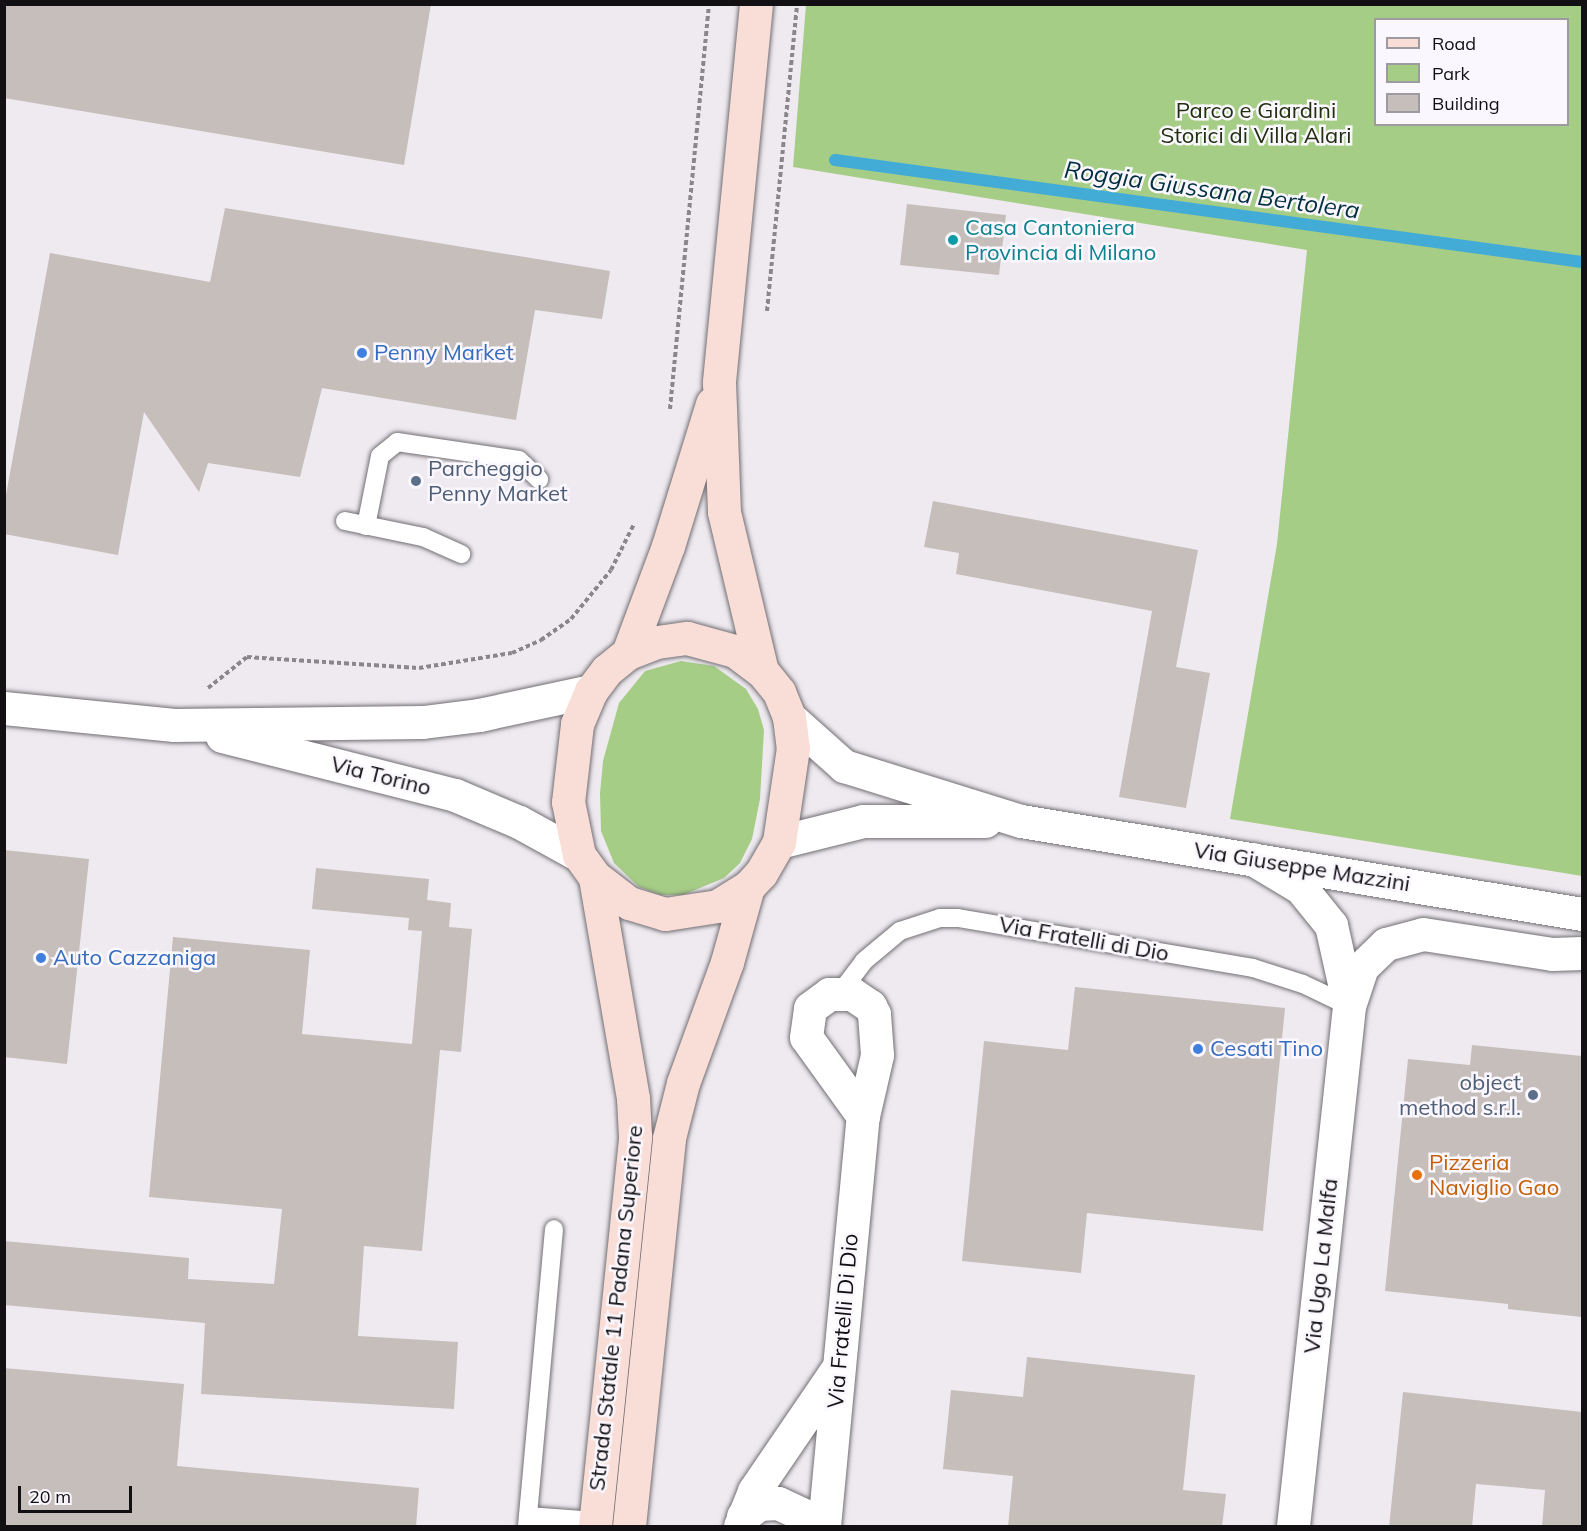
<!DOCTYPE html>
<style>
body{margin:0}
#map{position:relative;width:1587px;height:1531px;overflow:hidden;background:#eeeaf0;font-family:Mulish,sans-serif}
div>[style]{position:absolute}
.green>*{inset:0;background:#a6cd86}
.stream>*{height:12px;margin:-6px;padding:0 6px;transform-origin:6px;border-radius:6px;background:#43acd6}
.building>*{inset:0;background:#c5bebb}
.path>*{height:4px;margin-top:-2px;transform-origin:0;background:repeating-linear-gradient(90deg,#8a878b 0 4.5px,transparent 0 7.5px)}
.roads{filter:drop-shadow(0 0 2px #726f74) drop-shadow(0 0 2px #726f74)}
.service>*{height:18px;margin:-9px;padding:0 9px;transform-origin:9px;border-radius:9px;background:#fff}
.minor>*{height:33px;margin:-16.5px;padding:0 16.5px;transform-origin:16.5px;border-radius:16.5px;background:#fff}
.tertiary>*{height:33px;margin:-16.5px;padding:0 16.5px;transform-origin:16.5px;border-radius:16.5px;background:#fff}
.primary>*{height:33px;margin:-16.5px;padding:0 16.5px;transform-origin:16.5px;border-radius:16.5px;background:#f9ddd7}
.dots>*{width:16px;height:16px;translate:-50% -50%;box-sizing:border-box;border:3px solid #fbf7fe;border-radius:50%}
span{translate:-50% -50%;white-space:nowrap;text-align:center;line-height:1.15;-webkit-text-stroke:5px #fbf7fe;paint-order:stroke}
.park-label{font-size:22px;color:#203010}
.culture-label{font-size:22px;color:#0d838f}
.left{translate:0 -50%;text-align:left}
.shop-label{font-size:22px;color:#366cbe}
.service-label{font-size:22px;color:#4e5e75}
.right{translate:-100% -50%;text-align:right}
.street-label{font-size:22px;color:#121012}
.food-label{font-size:22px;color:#c56008}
.water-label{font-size:24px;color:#002f40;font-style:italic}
.frame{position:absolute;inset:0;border:6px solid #121012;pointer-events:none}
.legend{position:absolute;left:1374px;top:18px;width:195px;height:108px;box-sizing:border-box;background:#fbf7fe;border:2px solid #9e9ba0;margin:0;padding:8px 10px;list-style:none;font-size:18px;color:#121012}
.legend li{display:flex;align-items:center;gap:12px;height:30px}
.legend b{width:30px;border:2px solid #9e9ba0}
.scale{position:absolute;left:18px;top:1486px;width:114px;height:27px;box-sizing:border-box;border:3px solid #121012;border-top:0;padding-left:8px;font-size:18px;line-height:21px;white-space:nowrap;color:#121012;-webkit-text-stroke:4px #fbf7fe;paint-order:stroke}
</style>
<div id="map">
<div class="green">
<div style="clip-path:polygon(evenodd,806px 5px,1582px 5px,1582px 876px,1230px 819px,1277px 544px,1307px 250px,793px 167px,806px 5px,1376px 20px,1568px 20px,1568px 124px,1376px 124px,1376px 20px)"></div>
<div style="clip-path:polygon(681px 661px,714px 666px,746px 689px,758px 709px,764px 730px,760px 799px,752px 839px,740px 863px,724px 878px,683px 895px,661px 895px,639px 887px,614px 863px,601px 831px,600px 793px,603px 761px,619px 703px,645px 671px)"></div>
</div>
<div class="stream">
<div style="left:835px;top:160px;width:754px;rotate:7.78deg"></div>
</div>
<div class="building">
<div style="clip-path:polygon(4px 4px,431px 4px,404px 165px,4px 98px)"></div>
<div style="clip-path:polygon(907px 204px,1006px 215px,999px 275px,900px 265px)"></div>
<div style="clip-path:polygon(225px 208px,610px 271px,602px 319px,535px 310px,516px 420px,322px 388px,300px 477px,208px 463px,199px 492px,144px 412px,118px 555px,4px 534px,4px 506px,50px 253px,210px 282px)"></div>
<div style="clip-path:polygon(933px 501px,1198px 550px,1176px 667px,1210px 673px,1186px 808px,1119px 797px,1152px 611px,956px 574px,959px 553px,924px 547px)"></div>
<div style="clip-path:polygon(4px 850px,89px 859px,67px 1064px,4px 1057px)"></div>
<div style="clip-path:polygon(316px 868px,429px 879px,427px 900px,451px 903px,449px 927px,472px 929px,461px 1052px,440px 1050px,422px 1251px,364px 1246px,358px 1336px,458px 1342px,454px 1409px,201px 1394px,205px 1323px,4px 1305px,4px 1241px,189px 1258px,188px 1279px,274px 1284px,282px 1209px,149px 1197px,173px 937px,310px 950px,302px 1034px,412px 1044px,422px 931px,408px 930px,409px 918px,312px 909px)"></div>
<div style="clip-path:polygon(1075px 987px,1285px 1008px,1263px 1231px,1087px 1213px,1081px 1273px,962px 1261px,984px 1041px,1068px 1050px)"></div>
<div style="clip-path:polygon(1472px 1045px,1582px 1056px,1582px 1317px,1508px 1309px,1508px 1304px,1385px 1291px,1408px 1059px,1470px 1065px)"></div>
<div style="clip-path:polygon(1027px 1357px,1195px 1375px,1183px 1490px,1226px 1494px,1222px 1527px,1008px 1527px,1013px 1476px,943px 1469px,951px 1390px,1023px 1397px)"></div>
<div style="clip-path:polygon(4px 1368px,184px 1384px,177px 1466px,419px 1488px,416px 1527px,4px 1527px)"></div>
<div style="clip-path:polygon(1403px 1392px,1582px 1412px,1582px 1527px,1542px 1527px,1545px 1490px,1476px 1484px,1472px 1527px,1389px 1527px)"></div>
</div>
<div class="path">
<div style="left:767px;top:311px;width:308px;rotate:-84.4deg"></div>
<div style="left:670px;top:409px;width:407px;rotate:-84.5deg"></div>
<div style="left:208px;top:688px;width:50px;rotate:-38.5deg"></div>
<div style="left:247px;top:657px;width:172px;rotate:3.7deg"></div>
<div style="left:419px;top:668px;width:94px;rotate:-9.2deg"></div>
<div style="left:512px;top:653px;width:32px;rotate:-24deg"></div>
<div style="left:541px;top:640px;width:37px;rotate:-35deg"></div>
<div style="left:571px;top:619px;width:63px;rotate:-50.8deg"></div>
<div style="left:611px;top:570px;width:51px;rotate:-63.4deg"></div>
</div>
<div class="roads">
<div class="service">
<div style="left:345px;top:521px;width:80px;rotate:11.6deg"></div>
<div style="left:423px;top:537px;width:42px;rotate:24.1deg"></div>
<div style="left:366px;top:526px;width:71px;rotate:-78.7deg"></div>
<div style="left:380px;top:456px;width:22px;rotate:-39deg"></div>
<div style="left:397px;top:442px;width:123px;rotate:8.4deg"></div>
<div style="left:519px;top:460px;width:28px;rotate:44deg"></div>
<div style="left:840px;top:993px;width:40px;rotate:-53deg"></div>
<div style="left:864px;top:961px;width:47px;rotate:-39.8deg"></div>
<div style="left:900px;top:931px;width:42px;rotate:-18deg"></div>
<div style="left:940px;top:918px;width:18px"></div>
<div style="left:958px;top:918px;width:299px;rotate:9.6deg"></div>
<div style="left:1253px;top:968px;width:52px;rotate:17.7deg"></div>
<div style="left:1303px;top:984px;width:51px;rotate:25.6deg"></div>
<div style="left:528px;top:1516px;width:67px;rotate:4.3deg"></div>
<div style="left:527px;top:1526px;width:298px;rotate:-84.8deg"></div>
</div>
<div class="minor">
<div style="left:1253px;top:859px;width:56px;rotate:31.1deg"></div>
<div style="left:1301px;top:888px;width:48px;rotate:51deg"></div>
<div style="left:1331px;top:925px;width:78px;rotate:77.4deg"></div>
<div style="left:829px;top:994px;width:23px"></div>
<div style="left:852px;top:994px;width:22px;rotate:34deg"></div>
<div style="left:870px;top:1006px;width:9px;rotate:63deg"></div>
<div style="left:874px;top:1014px;width:41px;rotate:85.8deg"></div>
<div style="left:877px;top:1055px;width:63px;rotate:102.9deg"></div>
<div style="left:863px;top:1116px;width:97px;rotate:-125.8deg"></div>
<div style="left:806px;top:1037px;width:29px;rotate:-82deg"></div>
<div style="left:810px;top:1008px;width:24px;rotate:-36deg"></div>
<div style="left:743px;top:1516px;width:20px;rotate:-37deg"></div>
<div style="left:759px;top:1504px;width:19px;rotate:-3deg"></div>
<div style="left:778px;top:1503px;width:35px;rotate:25deg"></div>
<div style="left:810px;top:1518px;width:11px;rotate:49deg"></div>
<div style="left:740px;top:1526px;width:38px;rotate:-68deg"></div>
<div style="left:754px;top:1491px;width:149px;rotate:-55.7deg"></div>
<div style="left:824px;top:1526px;width:412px;rotate:-84.6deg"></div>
<div style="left:1293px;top:1526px;width:523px;rotate:-83.85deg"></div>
<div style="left:1349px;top:1006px;width:41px;rotate:-71.6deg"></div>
<div style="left:1362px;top:967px;width:33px;rotate:-44deg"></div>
<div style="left:1386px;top:944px;width:38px;rotate:-15deg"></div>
<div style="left:1423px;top:934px;width:131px;rotate:8.8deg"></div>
<div style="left:1552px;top:954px;width:30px;rotate:-2deg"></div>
</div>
<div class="tertiary">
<div style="left:4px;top:708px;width:171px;rotate:5.7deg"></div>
<div style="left:174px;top:725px;width:249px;rotate:-0.7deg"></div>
<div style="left:423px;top:722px;width:56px;rotate:-7.1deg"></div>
<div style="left:479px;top:715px;width:115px;rotate:-12.1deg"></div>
<div style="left:789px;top:717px;width:74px;rotate:41.7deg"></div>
<div style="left:844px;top:766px;width:185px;rotate:17.3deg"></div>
<div style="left:1021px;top:821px;width:569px;rotate:9.41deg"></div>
<div style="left:222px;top:736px;width:240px;rotate:14.2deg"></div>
<div style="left:455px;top:795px;width:69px;rotate:22.9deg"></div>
<div style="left:519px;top:822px;width:68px;rotate:28.8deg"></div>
<div style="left:779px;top:842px;width:87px;rotate:-14deg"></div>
<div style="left:863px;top:821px;width:122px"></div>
</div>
<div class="primary">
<div style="left:756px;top:4px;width:380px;rotate:95.6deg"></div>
<div style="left:719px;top:382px;width:130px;rotate:87.8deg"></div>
<div style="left:724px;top:512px;width:163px;rotate:76.6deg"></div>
<div style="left:687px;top:638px;width:50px;rotate:15.2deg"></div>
<div style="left:735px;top:651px;width:34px;rotate:37deg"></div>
<div style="left:762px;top:671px;width:27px;rotate:51deg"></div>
<div style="left:779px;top:692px;width:27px;rotate:68deg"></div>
<div style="left:789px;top:717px;width:31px;rotate:83deg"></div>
<div style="left:793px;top:748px;width:95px;rotate:98.5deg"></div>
<div style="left:779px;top:842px;width:36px;rotate:120deg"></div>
<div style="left:761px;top:873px;width:19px;rotate:133deg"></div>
<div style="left:748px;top:887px;width:36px;rotate:148deg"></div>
<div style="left:718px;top:906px;width:54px;rotate:171.4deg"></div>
<div style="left:665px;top:914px;width:38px;rotate:-163deg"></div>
<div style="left:629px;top:903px;width:43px;rotate:-142.6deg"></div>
<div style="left:595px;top:877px;width:27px;rotate:-126deg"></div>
<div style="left:579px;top:855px;width:54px;rotate:-101.7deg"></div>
<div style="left:568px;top:802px;width:79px;rotate:-83.4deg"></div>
<div style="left:577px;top:724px;width:36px;rotate:-67deg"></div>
<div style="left:591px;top:691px;width:26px;rotate:-53deg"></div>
<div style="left:607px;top:670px;width:27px;rotate:-39deg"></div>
<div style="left:628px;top:653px;width:31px;rotate:-21deg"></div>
<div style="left:657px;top:642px;width:30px;rotate:-8deg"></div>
<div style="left:628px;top:653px;width:114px;rotate:-69.5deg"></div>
<div style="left:668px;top:546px;width:149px;rotate:-72.8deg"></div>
<div style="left:595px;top:1526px;width:392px;rotate:-84.1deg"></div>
<div style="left:635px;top:1136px;width:38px;rotate:-93deg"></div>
<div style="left:633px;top:1098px;width:224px;rotate:-99.8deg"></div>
<div style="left:629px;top:1526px;width:390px;rotate:-84.1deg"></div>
<div style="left:669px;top:1138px;width:57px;rotate:-75.7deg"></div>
<div style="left:683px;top:1083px;width:129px;rotate:-70deg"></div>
<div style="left:727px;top:962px;width:78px;rotate:-74.4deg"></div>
</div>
</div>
<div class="dots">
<div style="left:953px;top:240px;background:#0f9aa8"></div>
<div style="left:362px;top:353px;background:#3f7fe0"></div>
<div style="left:416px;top:481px;background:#5c6f8a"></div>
<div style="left:41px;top:958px;background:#3f7fe0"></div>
<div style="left:1198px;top:1049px;background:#3f7fe0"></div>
<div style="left:1533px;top:1095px;background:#5c6f8a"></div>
<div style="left:1417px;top:1175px;background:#e8710a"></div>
</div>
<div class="park-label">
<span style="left:1256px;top:123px">Parco e Giardini<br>Storici di Villa Alari</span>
</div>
<div class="culture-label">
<span class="left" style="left:965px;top:240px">Casa Cantoniera<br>Provincia di Milano</span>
</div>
<div class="shop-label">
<span class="left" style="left:374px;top:353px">Penny Market</span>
<span class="left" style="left:53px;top:958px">Auto Cazzaniga</span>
<span class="left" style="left:1210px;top:1049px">Cesati Tino</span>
</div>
<div class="service-label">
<span class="left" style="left:428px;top:481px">Parcheggio<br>Penny Market</span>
<span class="right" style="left:1521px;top:1095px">object<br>method s.r.l.</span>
</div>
<div class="street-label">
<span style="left:381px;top:776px;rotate:14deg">Via Torino</span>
<span style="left:1302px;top:867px;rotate:9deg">Via Giuseppe Mazzini</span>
<span style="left:1084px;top:939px;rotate:10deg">Via Fratelli di Dio</span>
<span style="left:1321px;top:1266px;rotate:-84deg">Via Ugo La Malfa</span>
<span style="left:616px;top:1308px;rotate:-84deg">Strada Statale 11 Padana Superiore</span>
<span style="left:843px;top:1321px;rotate:-85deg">Via Fratelli Di Dio</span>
</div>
<div class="food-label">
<span class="left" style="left:1429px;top:1175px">Pizzeria<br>Naviglio Gao</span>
</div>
<div class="water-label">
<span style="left:1212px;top:190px;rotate:8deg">Roggia Giussana Bertolera</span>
</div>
<div class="frame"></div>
<ul class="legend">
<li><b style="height:8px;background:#f9ddd7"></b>Road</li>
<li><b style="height:16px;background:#a6cd86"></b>Park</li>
<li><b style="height:16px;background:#c5bebb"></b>Building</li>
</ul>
<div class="scale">20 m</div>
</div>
